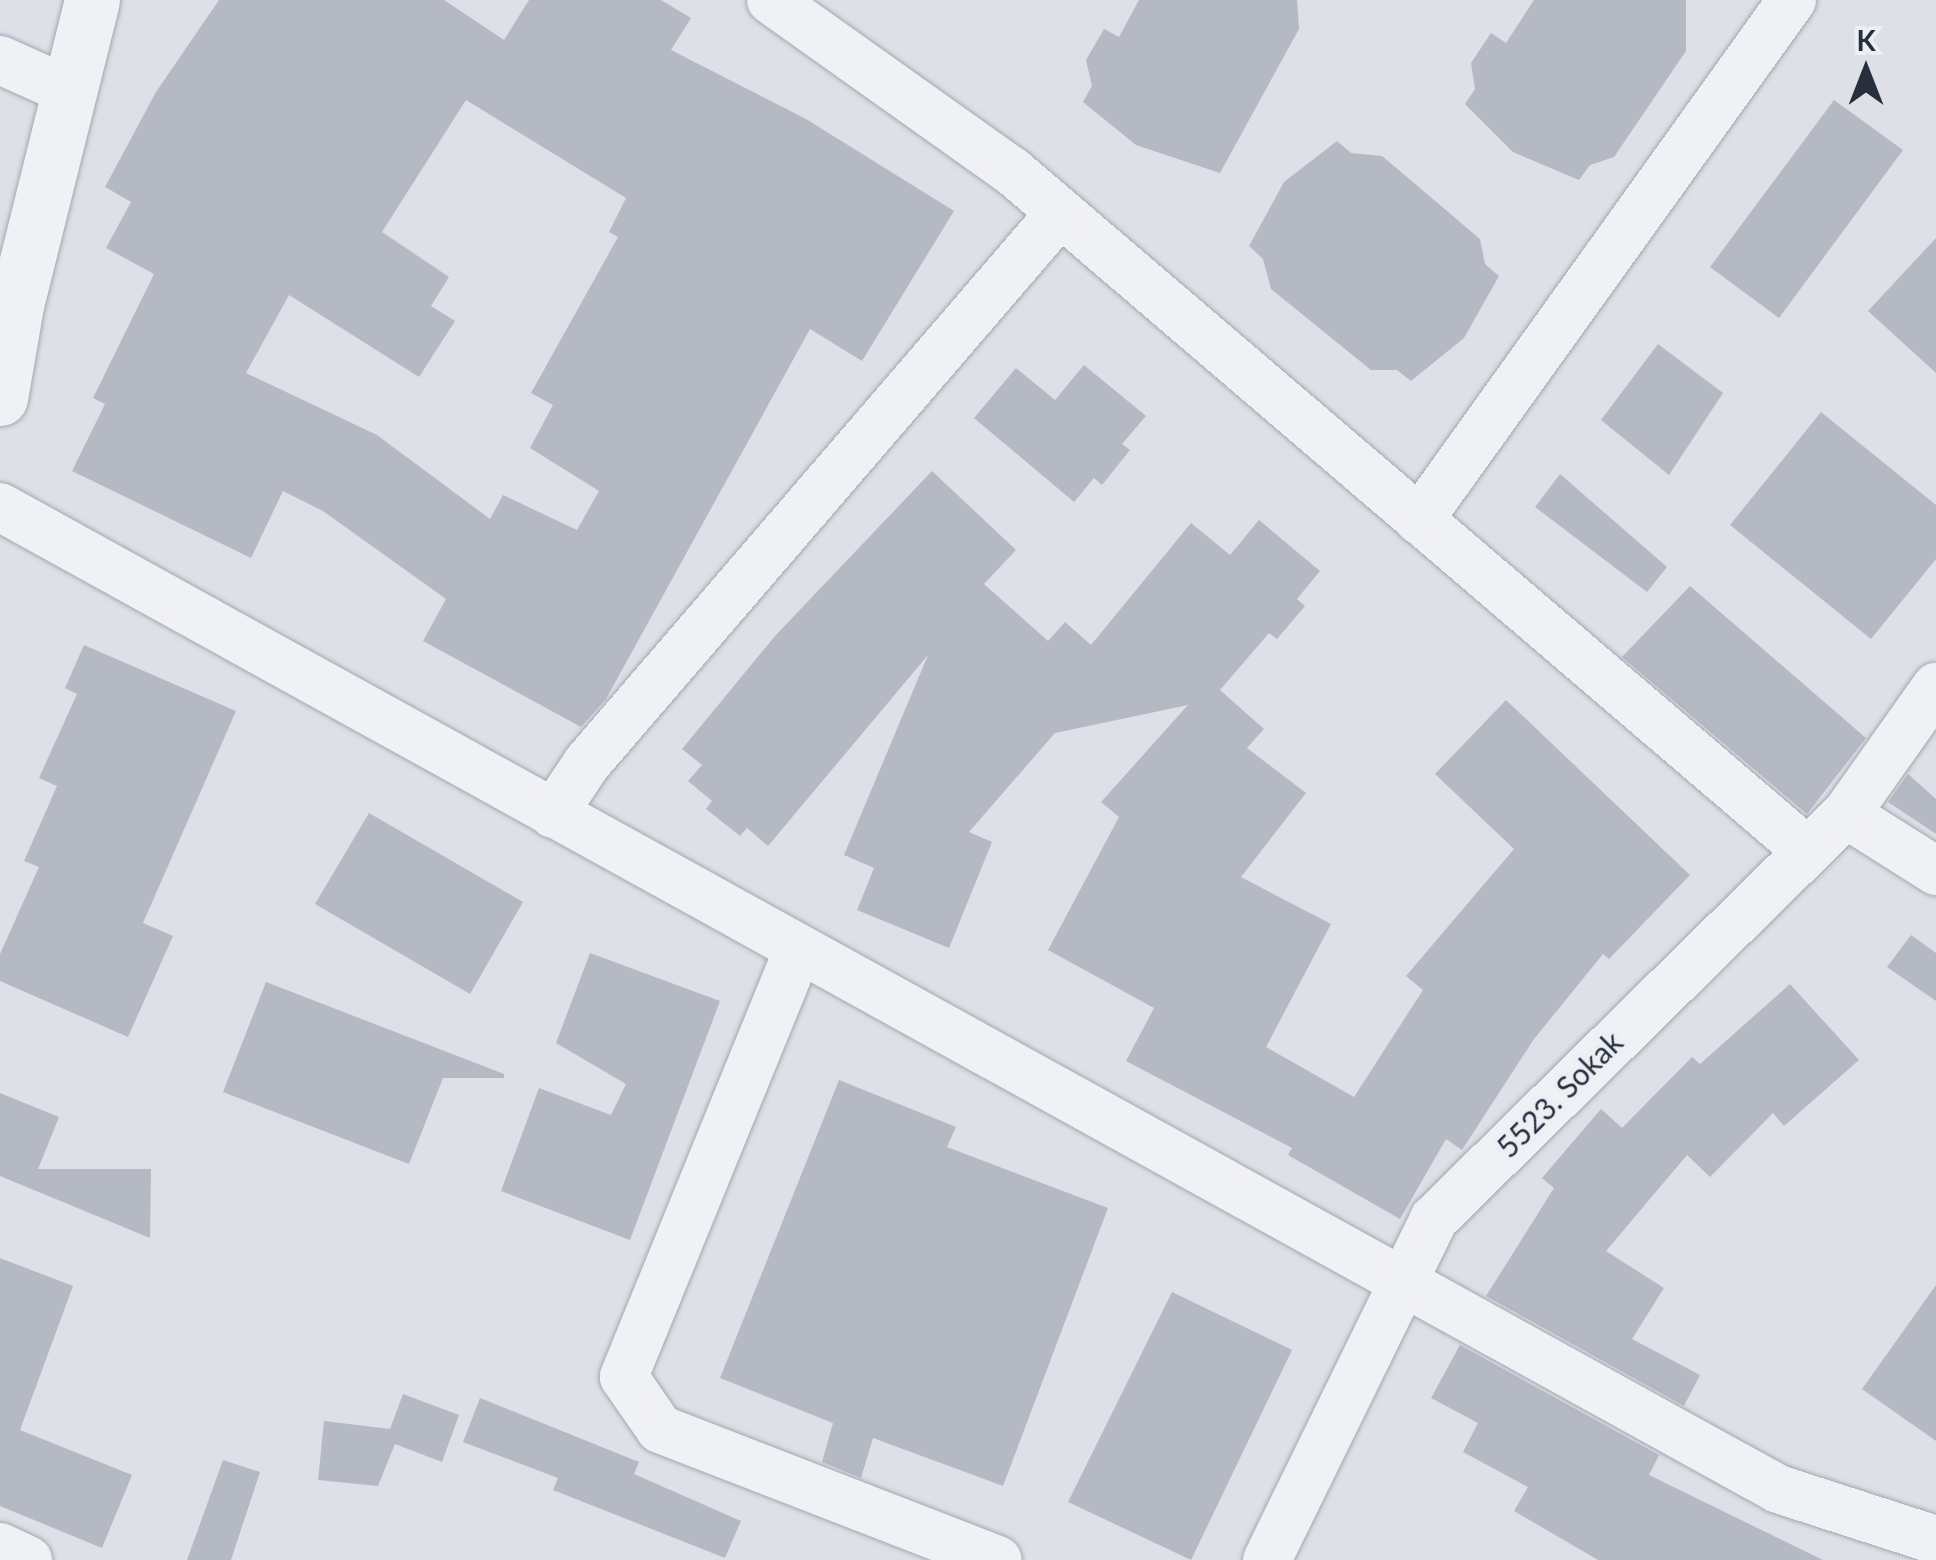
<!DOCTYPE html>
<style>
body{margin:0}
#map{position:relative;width:1936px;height:1560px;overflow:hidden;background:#dde0e7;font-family:Lato,sans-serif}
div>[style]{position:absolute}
.building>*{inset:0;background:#b4b9c3}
.roads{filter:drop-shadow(0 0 2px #a3a7b1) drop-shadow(0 0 2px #a3a7b1)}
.minor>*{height:48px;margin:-24px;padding:0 24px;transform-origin:24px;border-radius:24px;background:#f0f1f5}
.tertiary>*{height:55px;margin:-27.5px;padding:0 27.5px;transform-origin:27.5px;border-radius:27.5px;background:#f0f1f5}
span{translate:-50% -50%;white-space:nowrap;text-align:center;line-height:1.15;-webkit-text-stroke:10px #eceff4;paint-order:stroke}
.street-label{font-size:30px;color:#272e3d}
.north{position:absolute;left:1816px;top:20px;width:100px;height:100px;-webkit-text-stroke:8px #eceff4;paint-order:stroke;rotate:0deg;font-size:28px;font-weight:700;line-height:40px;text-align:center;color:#272e3d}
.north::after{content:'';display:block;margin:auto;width:35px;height:45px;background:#272e3d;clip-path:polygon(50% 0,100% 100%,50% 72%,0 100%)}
</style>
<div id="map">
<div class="building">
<div style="clip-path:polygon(evenodd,219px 0,444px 0,504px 40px,529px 0,661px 0,691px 18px,671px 50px,806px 119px,954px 211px,862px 361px,810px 329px,606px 699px,581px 727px,423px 641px,446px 599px,323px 511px,283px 491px,251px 558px,72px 471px,105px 404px,93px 398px,154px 274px,106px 248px,131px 202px,105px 187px,156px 92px,219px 0,466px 100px,626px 198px,609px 232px,618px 237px,531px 393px,553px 405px,530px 448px,599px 491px,577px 530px,503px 495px,490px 519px,377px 435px,246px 373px,289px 295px,419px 377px,455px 321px,431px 306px,449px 277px,382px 232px,466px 100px)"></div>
<div style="clip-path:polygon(1139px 0,1297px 0,1299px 29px,1220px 173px,1136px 145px,1083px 102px,1092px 86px,1086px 60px,1104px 29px,1119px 37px)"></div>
<div style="clip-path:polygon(1534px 0,1686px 0,1686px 51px,1614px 157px,1590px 165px,1579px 180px,1513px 152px,1465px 104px,1475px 89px,1471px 63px,1491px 33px,1506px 43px)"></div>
<div style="clip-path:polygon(1834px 100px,1903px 150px,1779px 318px,1710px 267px)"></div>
<div style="clip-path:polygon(1337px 141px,1351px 153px,1382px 156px,1407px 177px,1480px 239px,1485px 264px,1499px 276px,1464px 338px,1411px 381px,1397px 370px,1371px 370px,1271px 289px,1263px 259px,1249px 246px,1284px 182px)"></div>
<div style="clip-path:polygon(1936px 238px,1936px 373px,1868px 311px)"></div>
<div style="clip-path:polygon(1658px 344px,1723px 393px,1669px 475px,1601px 420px)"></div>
<div style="clip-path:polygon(1084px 365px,1146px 416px,1122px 444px,1130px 450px,1102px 485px,1094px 478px,1074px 502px,974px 418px,1016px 368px,1055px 400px)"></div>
<div style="clip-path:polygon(1821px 412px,1936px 505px,1936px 559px,1871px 639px,1730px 525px)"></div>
<div style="clip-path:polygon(932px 471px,1016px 550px,984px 584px,1048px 641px,1065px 622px,1091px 645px,1191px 523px,1230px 555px,1259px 520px,1320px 571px,1297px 599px,1305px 606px,1277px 639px,1269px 633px,1220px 690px,1264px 729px,1247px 748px,1306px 793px,1241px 877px,1331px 924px,1266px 1047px,1354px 1097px,1423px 990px,1406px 976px,1514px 849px,1435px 774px,1506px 700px,1690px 875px,1609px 959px,1603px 954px,1534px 1039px,1462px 1150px,1446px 1139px,1400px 1219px,1288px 1155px,1292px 1148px,1126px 1061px,1154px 1008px,1048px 950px,1119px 817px,1101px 802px,1188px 705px,1055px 733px,969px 832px,992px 842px,949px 948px,857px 910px,874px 868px,844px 855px,928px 655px,768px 846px,747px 828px,740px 836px,706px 809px,712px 801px,688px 781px,702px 765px,682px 749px,775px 636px)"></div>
<div style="clip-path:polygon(1560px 474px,1667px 567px,1647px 592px,1535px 507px)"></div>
<div style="clip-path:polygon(1690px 586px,1866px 738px,1807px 814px,1622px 657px)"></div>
<div style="clip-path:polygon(84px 645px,236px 711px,143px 923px,173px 936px,128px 1037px,0 981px,0 954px,39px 867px,24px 861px,57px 786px,39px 778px,77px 694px,65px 688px)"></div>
<div style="clip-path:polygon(1908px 774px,1936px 799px,1936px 834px,1888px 802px)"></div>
<div style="clip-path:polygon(369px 813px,523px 902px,470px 994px,315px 904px)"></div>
<div style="clip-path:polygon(1911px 935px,1936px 953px,1936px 1001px,1887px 967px)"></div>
<div style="clip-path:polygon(590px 953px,720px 1001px,630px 1240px,501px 1191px,539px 1088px,611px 1115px,626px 1084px,556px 1043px)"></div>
<div style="clip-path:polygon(266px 982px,504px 1074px,504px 1078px,443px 1078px,409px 1164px,223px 1092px)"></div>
<div style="clip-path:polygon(1790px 984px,1859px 1060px,1784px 1126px,1773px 1113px,1710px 1177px,1687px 1155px,1606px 1251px,1664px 1288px,1632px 1339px,1700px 1375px,1684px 1406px,1486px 1296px,1554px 1188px,1542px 1178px,1601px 1109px,1622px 1128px,1692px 1057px,1700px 1064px)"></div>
<div style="clip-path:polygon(839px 1080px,956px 1127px,947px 1147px,1108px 1208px,1003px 1486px,873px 1438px,861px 1478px,822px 1462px,833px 1423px,720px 1378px)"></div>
<div style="clip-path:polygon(0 1093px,59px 1117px,38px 1169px,151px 1169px,150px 1238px,0 1176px)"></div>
<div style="clip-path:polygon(0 1258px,73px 1286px,20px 1430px,132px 1475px,102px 1548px,0 1506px)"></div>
<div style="clip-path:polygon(1936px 1285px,1936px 1441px,1862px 1389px)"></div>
<div style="clip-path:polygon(1172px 1292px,1292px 1350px,1191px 1560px,1068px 1502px)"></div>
<div style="clip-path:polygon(1460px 1345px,1659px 1455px,1649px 1475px,1823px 1560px,1598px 1560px,1514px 1511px,1528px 1487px,1463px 1452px,1478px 1423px,1431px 1398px)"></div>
<div style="clip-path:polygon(403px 1394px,459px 1415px,442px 1462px,395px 1444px,378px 1486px,318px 1480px,324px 1421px,390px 1429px)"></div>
<div style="clip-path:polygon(480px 1398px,639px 1462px,634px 1474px,741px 1521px,725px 1558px,553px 1490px,558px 1478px,463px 1442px)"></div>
<div style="clip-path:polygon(223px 1460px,260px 1472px,231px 1560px,187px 1560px)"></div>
</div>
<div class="roads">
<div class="minor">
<div style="left:771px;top:0;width:296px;rotate:35.4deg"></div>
<div style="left:1012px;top:171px;width:1043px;rotate:40.53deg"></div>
<div style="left:0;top:60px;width:73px;rotate:24.1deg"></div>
<div style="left:0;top:507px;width:2031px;rotate:28.91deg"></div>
<div style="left:1778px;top:1489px;width:166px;rotate:17.9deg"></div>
<div style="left:1419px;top:520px;width:640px;rotate:-54.35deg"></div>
<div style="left:553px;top:814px;width:61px;rotate:-56.3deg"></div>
<div style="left:587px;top:763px;width:725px;rotate:-49.3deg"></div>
<div style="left:1846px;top:814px;width:107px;rotate:32.3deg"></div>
<div style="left:798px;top:950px;width:461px;rotate:112.2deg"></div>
<div style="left:624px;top:1377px;width:63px;rotate:55.3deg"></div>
<div style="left:660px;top:1429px;width:362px;rotate:21.2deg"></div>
<div style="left:0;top:1547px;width:31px;rotate:25deg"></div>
<div style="left:1267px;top:1560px;width:380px;rotate:-63.9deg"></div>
<div style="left:1434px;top:1219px;width:578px;rotate:-44.51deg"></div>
<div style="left:1846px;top:814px;width:156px;rotate:-54.7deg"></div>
</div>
<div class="tertiary">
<div style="left:0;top:398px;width:94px;rotate:-80.2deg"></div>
<div style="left:16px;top:305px;width:314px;rotate:-76deg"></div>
</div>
</div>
<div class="street-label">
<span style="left:1559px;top:1094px;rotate:-45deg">5523. Sokak</span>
</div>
<div class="north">K</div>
</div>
